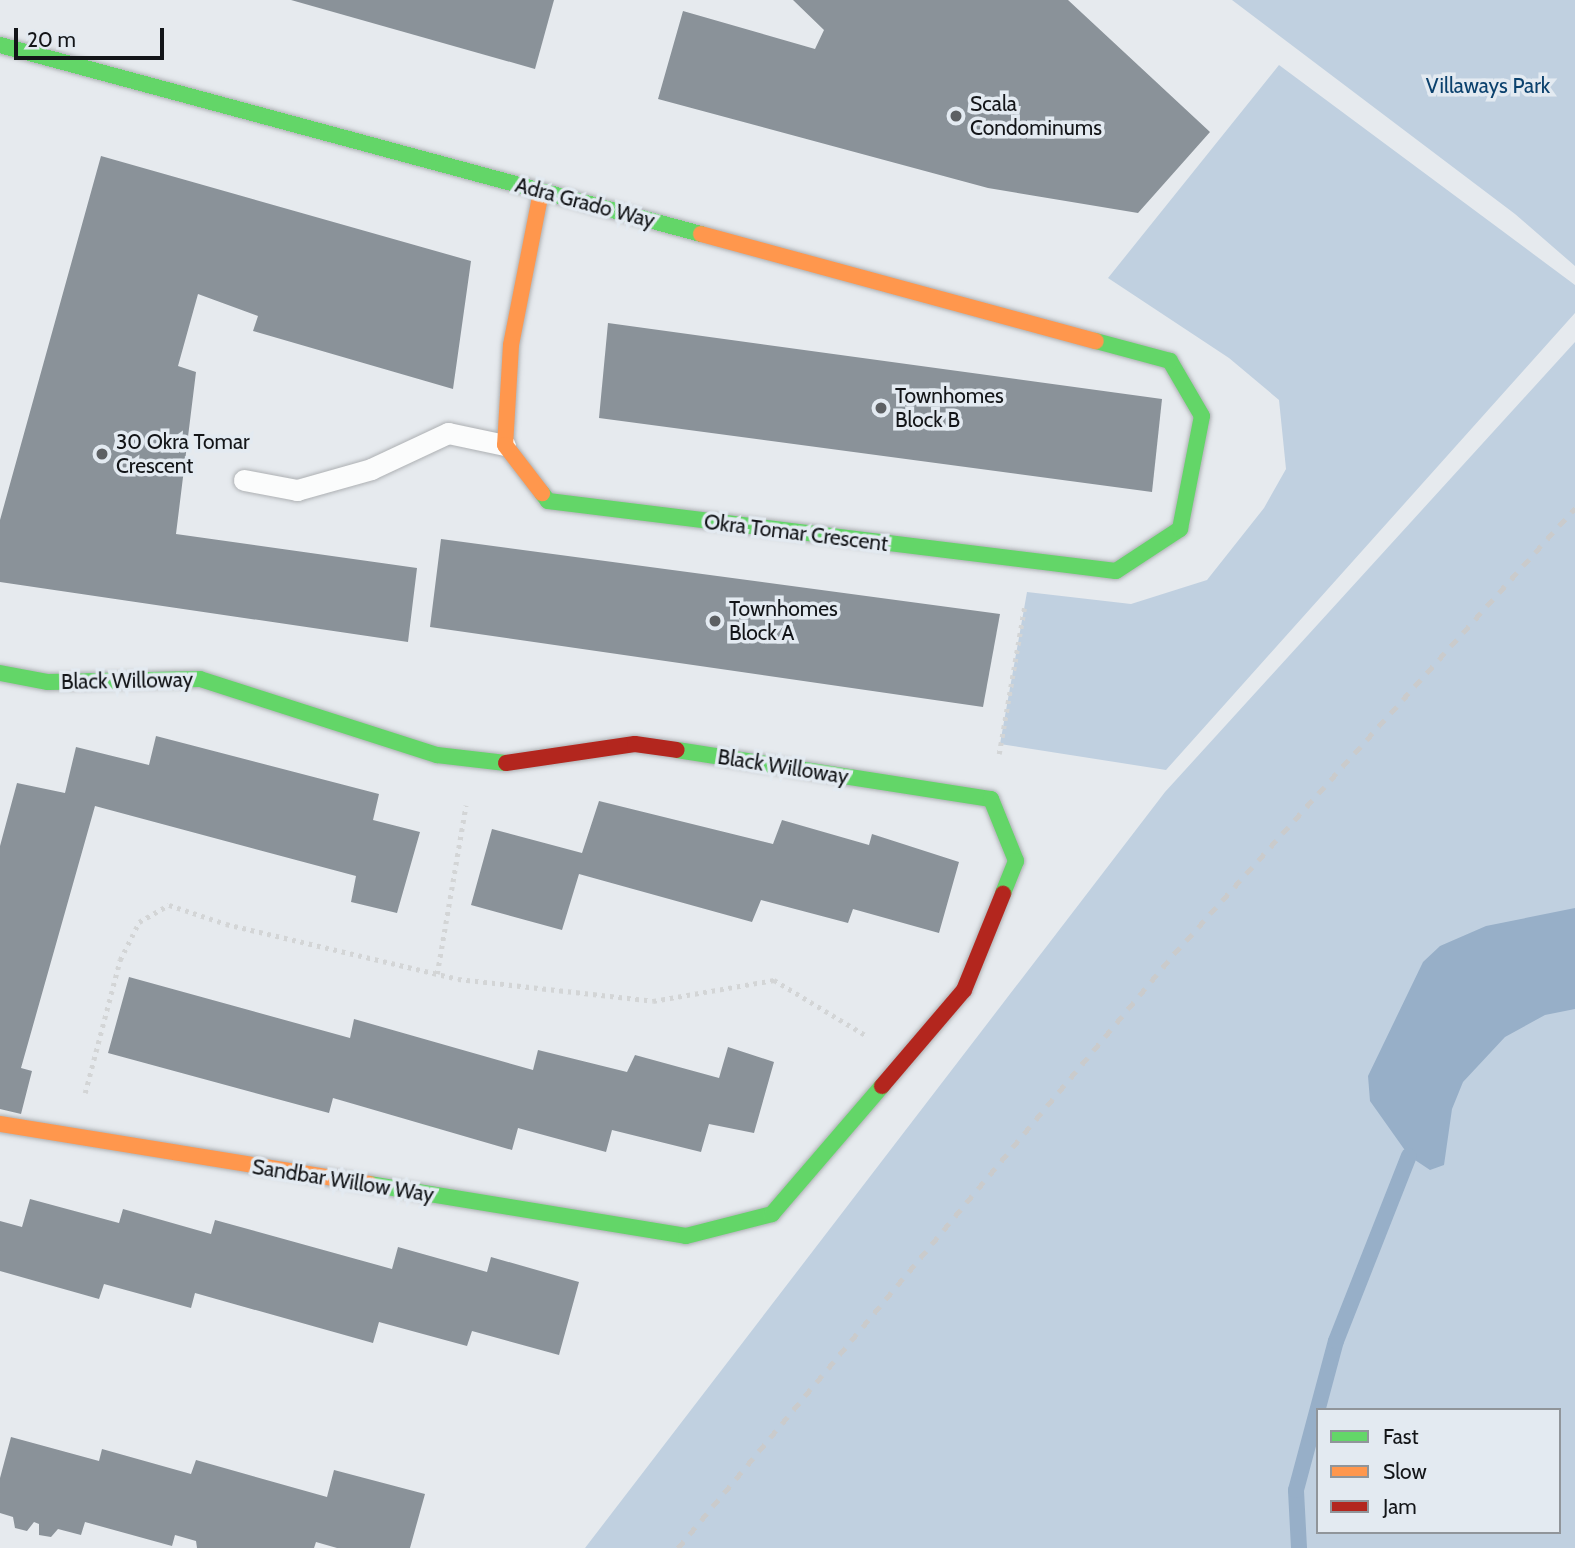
<!DOCTYPE html>
<style>
body{margin:0}
#map{position:relative;width:1575px;height:1548px;overflow:hidden;background:#e6eaee;font-family:Cabin,sans-serif}
div>[style]{position:absolute}
.green>*{inset:0;background:#c0d0e0}
.water>*{inset:0;background:#97afc8}
.stream>*{height:16px;margin:-8px;padding:0 8px;transform-origin:8px;border-radius:8px;background:#97afc8}
.building>*{inset:0;background:#8a9299}
.path>*{height:4.5px;margin-top:-2.25px;transform-origin:0;background:repeating-linear-gradient(90deg,#d3d5d6 0 3.5px,transparent 0 8.5px)}
.roads{filter:drop-shadow(0 0 2px #adb0b3) drop-shadow(0 0 2px #adb0b3)}
.lane>*{height:21px;margin:-10.5px;padding:0 10.5px;transform-origin:10.5px;border-radius:10.5px;background:#fbfcfc}
.fast>*{height:16px;margin:-8px;padding:0 8px;transform-origin:8px;border-radius:8px;background:#63d668}
.slow>*{height:16px;margin:-8px;padding:0 8px;transform-origin:8px;border-radius:8px;background:#ff974d}
.jam>*{height:16px;margin:-8px;padding:0 8px;transform-origin:8px;border-radius:8px;background:#b3261e}
.rail>*{height:5px;margin-top:-2.5px;transform-origin:0;background:repeating-linear-gradient(90deg,#cacbcc 0 9px,transparent 0 18px)}
.dots>*{width:19px;height:19px;translate:-50% -50%;box-sizing:border-box;border:4px solid #e3eaf1;border-radius:50%}
span{translate:-50% -50%;white-space:nowrap;text-align:center;line-height:1.15;-webkit-text-stroke:7px #e3eaf1;paint-order:stroke}
.park-label{font-size:21px;color:#0b416d}
.poi-label{font-size:21px;color:#131518}
.left{translate:0 -50%;text-align:left}
.street-label{font-size:21px;color:#131518}
.legend{position:absolute;left:1316px;top:1408px;width:245px;height:126px;box-sizing:border-box;background:#e3eaf1;border:2px solid #90959a;margin:0;padding:9px 12px;list-style:none;font-size:21px;color:#131518}
.legend li{display:flex;align-items:center;gap:14px;height:35px}
.legend b{width:35px;border:2px solid #90959a}
.scale{position:absolute;left:14px;top:28px;width:150px;height:32px;box-sizing:border-box;border:4px solid #131518;border-top:0;padding-left:9px;font-size:21px;line-height:24px;white-space:nowrap;color:#131518;-webkit-text-stroke:5px #e3eaf1;paint-order:stroke}
</style>
<div id="map">
<div class="green">
<div style="clip-path:polygon(1232px 0,1575px 0,1575px 266px,1515px 214px)"></div>
<div style="clip-path:polygon(1279px 65px,1575px 285px,1575px 313px,1166px 770px,1000px 744px,1027px 592px,1131px 604px,1207px 580px,1264px 508px,1286px 469px,1279px 400px,1229px 358px,1108px 278px)"></div>
<div style="clip-path:polygon(evenodd,1575px 342px,1575px 1548px,585px 1548px,1165px 792px,1575px 342px,1318px 1410px,1559px 1410px,1559px 1532px,1318px 1532px,1318px 1410px)"></div>
</div>
<div class="water">
<div style="clip-path:polygon(1575px 908px,1575px 1009px,1545px 1015px,1505px 1037px,1463px 1082px,1452px 1109px,1444px 1165px,1430px 1170px,1409px 1156px,1370px 1101px,1368px 1076px,1423px 962px,1440px 946px,1486px 926px)"></div>
</div>
<div class="stream">
<div style="left:1299px;top:1548px;width:58px;rotate:-93deg"></div>
<div style="left:1296px;top:1490px;width:154px;rotate:-75deg"></div>
<div style="left:1336px;top:1341px;width:199px;rotate:-68.5deg"></div>
</div>
<div class="building">
<div style="clip-path:polygon(291px 0,554px 0,535px 69px)"></div>
<div style="clip-path:polygon(793px 0,1068px 0,1210px 132px,1138px 213px,988px 188px,658px 99px,683px 11px,815px 49px,824px 30px)"></div>
<div style="clip-path:polygon(101px 156px,471px 261px,453px 389px,253px 331px,258px 316px,198px 294px,178px 366px,196px 372px,176px 534px,417px 568px,408px 642px,0 582px,0 520px)"></div>
<div style="clip-path:polygon(608px 323px,1162px 399px,1152px 492px,599px 418px)"></div>
<div style="clip-path:polygon(441px 539px,1000px 614px,983px 707px,430px 627px)"></div>
<div style="clip-path:polygon(156px 736px,379px 794px,373px 820px,420px 832px,397px 913px,351px 902px,356px 876px,95px 806px,21px 1068px,32px 1071px,21px 1114px,0 1109px,0 846px,17px 783px,65px 793px,76px 747px,149px 765px)"></div>
<div style="clip-path:polygon(599px 801px,773px 844px,782px 820px,869px 845px,872px 834px,959px 862px,939px 933px,853px 909px,848px 923px,761px 900px,752px 922px,579px 874px,562px 930px,471px 905px,492px 829px,582px 853px)"></div>
<div style="clip-path:polygon(129px 977px,350px 1038px,354px 1019px,533px 1070px,538px 1050px,627px 1072px,635px 1055px,719px 1078px,728px 1047px,774px 1062px,754px 1133px,709px 1124px,701px 1152px,612px 1130px,606px 1152px,518px 1128px,512px 1150px,333px 1098px,329px 1113px,108px 1053px)"></div>
<div style="clip-path:polygon(30px 1199px,119px 1223px,123px 1209px,211px 1234px,215px 1220px,392px 1269px,398px 1247px,487px 1272px,491px 1257px,579px 1282px,559px 1355px,472px 1331px,467px 1346px,379px 1322px,373px 1343px,195px 1293px,191px 1308px,104px 1284px,99px 1299px,0 1271px,0 1221px,22px 1227px)"></div>
<div style="clip-path:polygon(11px 1437px,99px 1461px,102px 1449px,191px 1474px,196px 1460px,327px 1497px,334px 1470px,425px 1494px,410px 1548px,337px 1548px,316px 1542px,314px 1548px,197px 1548px,196px 1541px,175px 1535px,172px 1546px,85px 1522px,81px 1535px,58px 1529px,51px 1537px,39px 1535px,39px 1524px,34px 1522px,27px 1531px,15px 1528px,13px 1517px,0 1513px,0 1478px)"></div>
</div>
<div class="path">
<div style="left:999px;top:754px;width:152px;rotate:-80.2deg"></div>
<div style="left:437px;top:974px;width:171px;rotate:-80.3deg"></div>
<div style="left:85px;top:1093px;width:138px;rotate:-75.3deg"></div>
<div style="left:120px;top:960px;width:42px;rotate:-63.4deg"></div>
<div style="left:139px;top:922px;width:34px;rotate:-30deg"></div>
<div style="left:169px;top:905px;width:60px;rotate:18.4deg"></div>
<div style="left:226px;top:924px;width:238px;rotate:13.3deg"></div>
<div style="left:458px;top:979px;width:196px;rotate:6.4deg"></div>
<div style="left:653px;top:1001px;width:123px;rotate:-9.8deg"></div>
<div style="left:774px;top:980px;width:106px;rotate:31.1deg"></div>
</div>
<div class="roads">
<div class="lane">
<div style="left:244px;top:480px;width:54px;rotate:10.7deg"></div>
<div style="left:297px;top:490px;width:77px;rotate:-15.8deg"></div>
<div style="left:371px;top:469px;width:85px;rotate:-25.1deg"></div>
<div style="left:448px;top:433px;width:58px;rotate:11.9deg"></div>
</div>
<div class="fast">
<div style="left:0;top:45px;width:726px;rotate:15.09deg"></div>
<div style="left:542px;top:493px;width:10px;rotate:53deg"></div>
<div style="left:548px;top:501px;width:572px;rotate:7.03deg"></div>
<div style="left:1116px;top:571px;width:77px;rotate:-33.3deg"></div>
<div style="left:1180px;top:529px;width:115px;rotate:-79deg"></div>
<div style="left:1202px;top:416px;width:64px;rotate:-120.2deg"></div>
<div style="left:1170px;top:361px;width:77px;rotate:-164.9deg"></div>
<div style="left:0;top:673px;width:49px;rotate:10.6deg"></div>
<div style="left:48px;top:682px;width:152px;rotate:-1.1deg"></div>
<div style="left:200px;top:679px;width:249px;rotate:17.8deg"></div>
<div style="left:437px;top:755px;width:69px;rotate:6.6deg"></div>
<div style="left:677px;top:750px;width:318px;rotate:8.9deg"></div>
<div style="left:991px;top:799px;width:67px;rotate:68deg"></div>
<div style="left:1016px;top:861px;width:35px;rotate:112deg"></div>
<div style="left:369px;top:1184px;width:321px;rotate:9.3deg"></div>
<div style="left:686px;top:1236px;width:89px;rotate:-14.3deg"></div>
<div style="left:772px;top:1214px;width:169px;rotate:-49.3deg"></div>
</div>
<div class="slow">
<div style="left:541px;top:192px;width:156px;rotate:101.1deg"></div>
<div style="left:511px;top:345px;width:100px;rotate:93.4deg"></div>
<div style="left:505px;top:445px;width:61px;rotate:52.4deg"></div>
<div style="left:701px;top:234px;width:409px;rotate:15.2deg"></div>
<div style="left:0;top:1124px;width:374px;rotate:9.2deg"></div>
</div>
<div class="jam">
<div style="left:506px;top:763px;width:130px;rotate:-8.4deg"></div>
<div style="left:635px;top:744px;width:42px;rotate:8.1deg"></div>
<div style="left:882px;top:1086px;width:126px;rotate:-49.5deg"></div>
<div style="left:964px;top:990px;width:104px;rotate:-67.9deg"></div>
</div>
</div>
<div class="rail">
<div style="left:678px;top:1548px;width:774px;rotate:-50.14deg"></div>
<div style="left:1174px;top:954px;width:600px;rotate:-48.04deg"></div>
</div>
<div class="dots">
<div style="left:956px;top:116px;background:#5d6063"></div>
<div style="left:881px;top:408px;background:#5d6063"></div>
<div style="left:102px;top:454px;background:#5d6063"></div>
<div style="left:715px;top:621px;background:#5d6063"></div>
</div>
<div class="park-label">
<span style="left:1488px;top:86px">Villaways Park</span>
</div>
<div class="poi-label">
<span class="left" style="left:970px;top:116px">Scala<br>Condominums</span>
<span class="left" style="left:895px;top:408px">Townhomes<br>Block B</span>
<span class="left" style="left:116px;top:454px">30 Okra Tomar<br>Crescent</span>
<span class="left" style="left:729px;top:621px">Townhomes<br>Block A</span>
</div>
<div class="street-label">
<span style="left:585px;top:203px;rotate:15deg">Adra Grado Way</span>
<span style="left:796px;top:533px;rotate:7deg">Okra Tomar Crescent</span>
<span style="left:127px;top:681px;rotate:-1deg">Black Willoway</span>
<span style="left:783px;top:767px;rotate:9deg">Black Willoway</span>
<span style="left:343px;top:1181px;rotate:9deg">Sandbar Willow Way</span>
</div>
<ul class="legend">
<li><b style="height:9px;background:#63d668"></b>Fast</li>
<li><b style="height:9px;background:#ff974d"></b>Slow</li>
<li><b style="height:9px;background:#b3261e"></b>Jam</li>
</ul>
<div class="scale">20 m</div>
</div>
